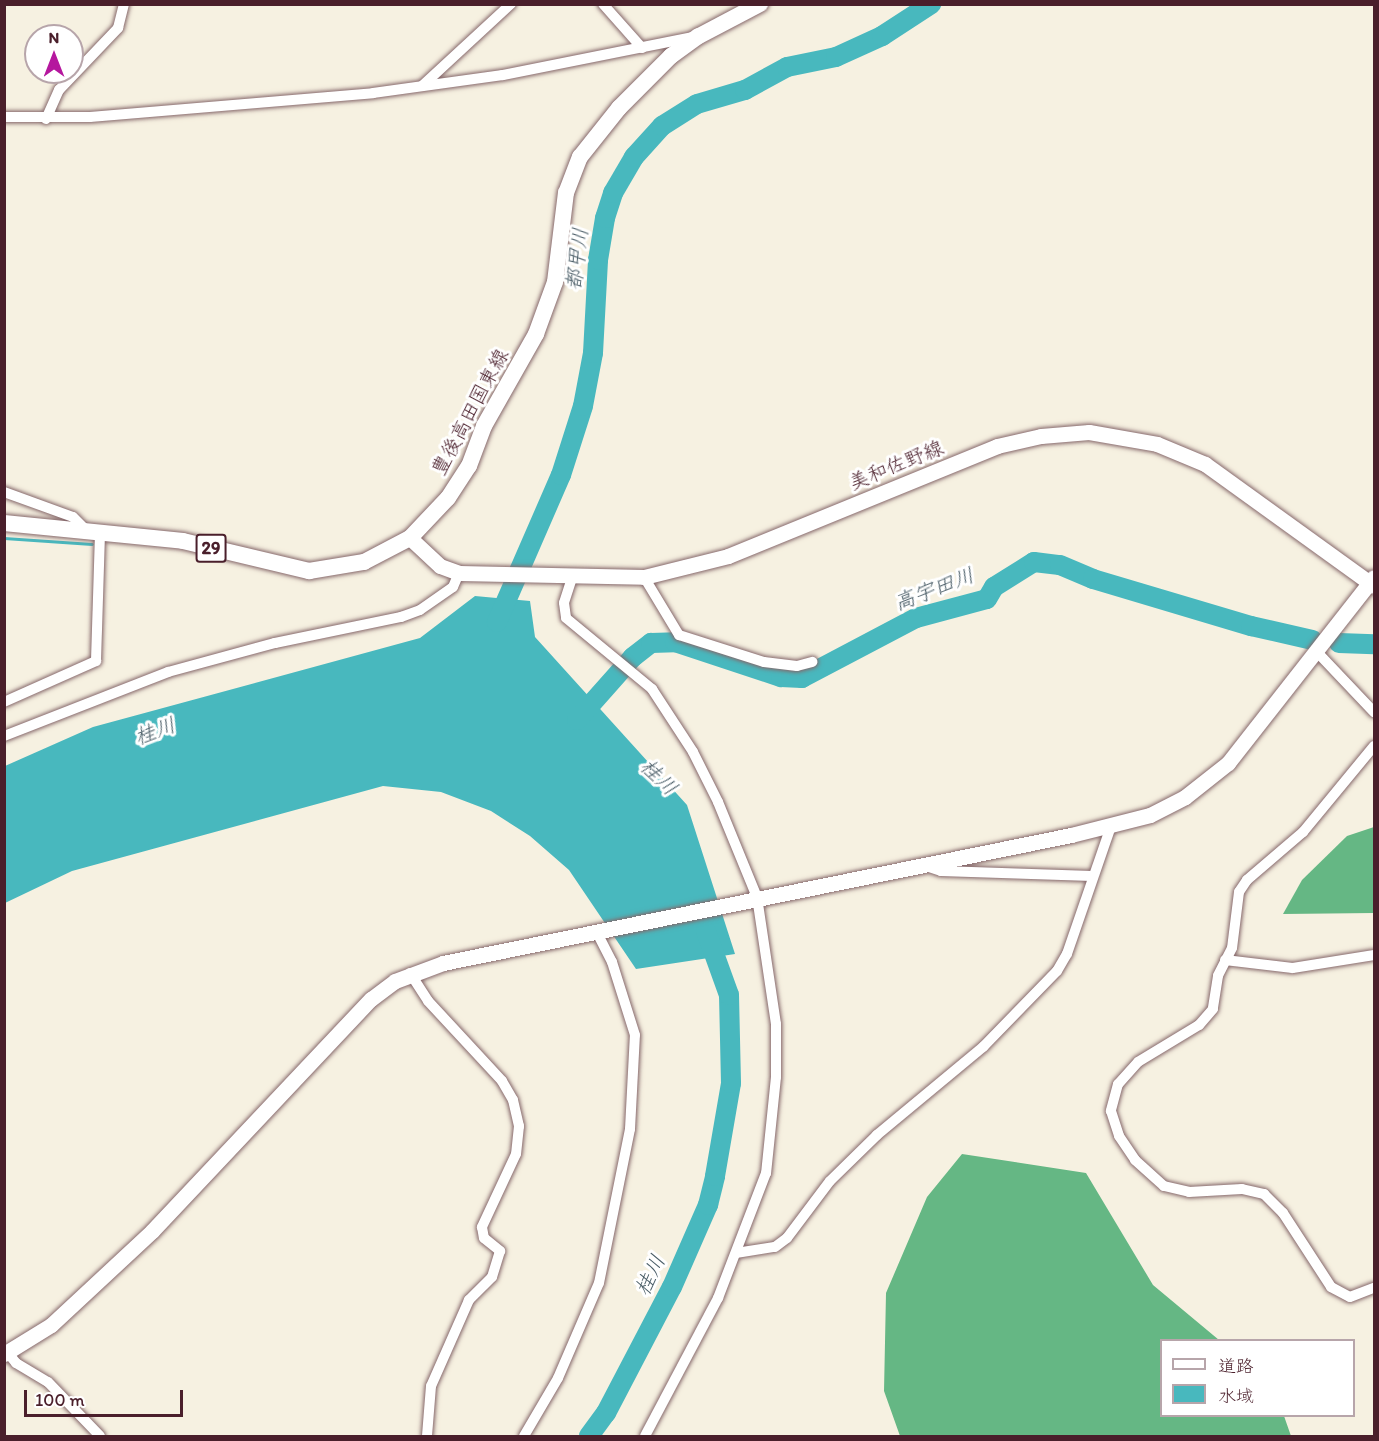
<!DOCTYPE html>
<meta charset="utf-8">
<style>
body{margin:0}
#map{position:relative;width:1379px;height:1441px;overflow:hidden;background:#f6f1e1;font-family:Itim,"Klee One",sans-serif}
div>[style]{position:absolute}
.forest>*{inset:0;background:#65b784}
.water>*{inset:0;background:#48b8be}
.stream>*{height:3px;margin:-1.5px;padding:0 1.5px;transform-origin:1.5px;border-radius:1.5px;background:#48b8be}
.river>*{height:20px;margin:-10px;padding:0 10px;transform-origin:10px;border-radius:10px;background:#48b8be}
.roads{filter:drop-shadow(0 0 2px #86686b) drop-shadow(0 0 2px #86686b)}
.street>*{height:10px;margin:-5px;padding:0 5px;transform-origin:5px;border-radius:5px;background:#fff}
.secondary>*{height:15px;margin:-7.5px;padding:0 7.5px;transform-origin:7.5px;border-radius:7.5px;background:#fff}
.primary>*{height:16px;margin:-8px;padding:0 8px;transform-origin:8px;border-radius:8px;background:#fff}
span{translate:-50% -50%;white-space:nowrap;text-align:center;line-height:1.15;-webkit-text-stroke:6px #fff;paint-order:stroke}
.shield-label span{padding:2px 4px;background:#fff;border:2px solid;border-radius:4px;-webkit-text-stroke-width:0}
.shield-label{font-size:18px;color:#4a1f2b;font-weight:700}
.street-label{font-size:20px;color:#4a1f2b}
.water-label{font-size:21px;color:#495c66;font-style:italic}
.frame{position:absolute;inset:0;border:6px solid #4a1f2b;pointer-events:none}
.legend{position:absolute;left:1160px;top:1339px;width:195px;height:78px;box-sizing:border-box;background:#fff;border:2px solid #b7a5aa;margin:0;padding:8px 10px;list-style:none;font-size:18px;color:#4a1f2b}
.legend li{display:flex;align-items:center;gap:12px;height:30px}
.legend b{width:30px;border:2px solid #b7a5aa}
.north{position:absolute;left:24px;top:24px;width:60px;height:60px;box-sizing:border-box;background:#fff;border:2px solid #b7a5aa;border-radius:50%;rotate:0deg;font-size:16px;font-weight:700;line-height:24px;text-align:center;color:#4a1f2b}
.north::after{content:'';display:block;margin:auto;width:21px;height:27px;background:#b5179e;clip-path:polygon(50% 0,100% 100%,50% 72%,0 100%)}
.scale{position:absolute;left:24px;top:1390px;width:159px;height:27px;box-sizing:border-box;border:3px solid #4a1f2b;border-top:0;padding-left:8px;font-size:18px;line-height:21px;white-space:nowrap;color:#4a1f2b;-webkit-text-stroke:4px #fff;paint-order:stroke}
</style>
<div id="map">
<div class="forest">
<div style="clip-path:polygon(1374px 827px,1374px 913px,1283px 914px,1302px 880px,1347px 836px)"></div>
<div style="clip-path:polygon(962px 1154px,1086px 1173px,1153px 1285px,1219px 1340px,1162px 1340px,1162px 1416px,1284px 1416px,1291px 1436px,900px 1436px,884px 1391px,886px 1293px,927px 1197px)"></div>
</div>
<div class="water">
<div style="clip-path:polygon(475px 596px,530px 601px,535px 637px,687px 805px,735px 954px,636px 969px,569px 870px,530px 836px,491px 811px,441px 792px,383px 786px,72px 871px,5px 903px,5px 766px,93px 727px,420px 638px)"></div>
</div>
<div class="stream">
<div style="left:4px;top:538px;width:88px;rotate:3.9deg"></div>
</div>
<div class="river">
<div style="left:497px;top:622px;width:160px;rotate:-66.5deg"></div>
<div style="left:561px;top:475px;width:72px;rotate:-72.3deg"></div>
<div style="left:583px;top:406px;width:54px;rotate:-79.3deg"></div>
<div style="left:593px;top:353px;width:93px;rotate:-86.9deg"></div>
<div style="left:598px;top:260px;width:43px;rotate:-80.5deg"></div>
<div style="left:605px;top:218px;width:26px;rotate:-72deg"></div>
<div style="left:613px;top:193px;width:42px;rotate:-59.7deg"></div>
<div style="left:634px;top:157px;width:42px;rotate:-47.9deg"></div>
<div style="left:662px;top:126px;width:41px;rotate:-32.2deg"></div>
<div style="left:697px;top:104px;width:50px;rotate:-16.3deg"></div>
<div style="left:745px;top:90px;width:48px;rotate:-28.7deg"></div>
<div style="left:787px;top:67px;width:50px;rotate:-11.5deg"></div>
<div style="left:836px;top:57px;width:51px;rotate:-24.5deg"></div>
<div style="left:882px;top:36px;width:59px;rotate:-33.1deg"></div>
<div style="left:1339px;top:643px;width:35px;rotate:2deg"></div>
<div style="left:577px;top:720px;width:84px;rotate:-48.4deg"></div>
<div style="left:633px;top:657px;width:23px;rotate:-38deg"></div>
<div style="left:651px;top:643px;width:24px;rotate:-2deg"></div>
<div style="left:675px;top:642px;width:112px;rotate:18.3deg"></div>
<div style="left:781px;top:677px;width:21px;rotate:3deg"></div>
<div style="left:802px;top:678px;width:129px;rotate:-27.8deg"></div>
<div style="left:916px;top:618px;width:73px;rotate:-15deg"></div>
<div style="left:987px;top:599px;width:14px;rotate:-60deg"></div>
<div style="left:994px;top:587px;width:47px;rotate:-32deg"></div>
<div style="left:1034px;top:562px;width:26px;rotate:7deg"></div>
<div style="left:1060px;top:565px;width:36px;rotate:23deg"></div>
<div style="left:1093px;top:579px;width:165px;rotate:16.6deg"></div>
<div style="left:1251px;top:626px;width:63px;rotate:12.9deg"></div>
<div style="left:589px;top:1436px;width:29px;rotate:-54deg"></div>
<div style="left:606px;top:1413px;width:142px;rotate:-62.4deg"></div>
<div style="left:672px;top:1287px;width:90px;rotate:-66.3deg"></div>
<div style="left:708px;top:1205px;width:30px;rotate:-76deg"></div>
<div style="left:715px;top:1176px;width:94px;rotate:-80.2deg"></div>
<div style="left:731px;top:1083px;width:88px;rotate:-91.3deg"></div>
<div style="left:729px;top:995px;width:68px;rotate:-109.8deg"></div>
</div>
<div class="roads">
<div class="street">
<div style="left:603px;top:4px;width:59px;rotate:48.4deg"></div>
<div style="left:422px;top:86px;width:121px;rotate:-42.7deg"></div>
<div style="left:4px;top:117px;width:86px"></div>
<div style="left:90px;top:117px;width:284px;rotate:-4.8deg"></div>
<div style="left:373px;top:93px;width:131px;rotate:-7.9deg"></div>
<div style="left:503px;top:75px;width:194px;rotate:-11.3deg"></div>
<div style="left:46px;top:119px;width:32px;rotate:-66deg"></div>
<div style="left:59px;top:90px;width:86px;rotate:-46.4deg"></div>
<div style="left:118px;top:28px;width:25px;rotate:-76deg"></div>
<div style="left:4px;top:492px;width:73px;rotate:19.9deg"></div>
<div style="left:73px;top:517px;width:18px;rotate:45deg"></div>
<div style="left:644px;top:577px;width:68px;rotate:58.9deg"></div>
<div style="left:679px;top:635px;width:89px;rotate:17.6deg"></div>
<div style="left:764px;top:662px;width:33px;rotate:7deg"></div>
<div style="left:797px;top:666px;width:16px;rotate:-15deg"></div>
<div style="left:572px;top:578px;width:26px;rotate:108deg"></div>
<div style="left:564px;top:603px;width:15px;rotate:82deg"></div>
<div style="left:566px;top:618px;width:112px;rotate:39.5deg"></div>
<div style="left:652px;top:689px;width:75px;rotate:56.9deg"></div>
<div style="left:693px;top:752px;width:56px;rotate:63.4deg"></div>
<div style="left:718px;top:802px;width:103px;rotate:67.7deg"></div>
<div style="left:757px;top:897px;width:128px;rotate:81.5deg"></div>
<div style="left:776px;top:1024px;width:53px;rotate:90deg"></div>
<div style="left:776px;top:1077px;width:97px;rotate:95.9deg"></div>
<div style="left:766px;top:1173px;width:134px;rotate:111deg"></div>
<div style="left:718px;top:1298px;width:156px;rotate:117.9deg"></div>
<div style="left:1317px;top:652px;width:83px;rotate:46.5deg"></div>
<div style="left:4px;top:702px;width:101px;rotate:-24deg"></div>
<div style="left:96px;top:661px;width:130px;rotate:-88.2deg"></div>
<div style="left:4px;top:736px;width:176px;rotate:-21.3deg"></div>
<div style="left:168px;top:672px;width:111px;rotate:-15.2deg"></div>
<div style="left:275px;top:643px;width:129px;rotate:-11.7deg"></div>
<div style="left:401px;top:617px;width:20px;rotate:-20deg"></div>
<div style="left:420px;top:610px;width:40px;rotate:-34.9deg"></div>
<div style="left:453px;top:587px;width:15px;rotate:-67deg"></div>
<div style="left:1374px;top:746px;width:112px;rotate:129.5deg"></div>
<div style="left:1303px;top:832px;width:74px;rotate:139.4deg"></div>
<div style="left:1247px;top:880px;width:14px;rotate:124deg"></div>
<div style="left:1239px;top:892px;width:56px;rotate:97.1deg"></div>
<div style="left:1232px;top:948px;width:31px;rotate:117deg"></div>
<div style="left:1218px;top:976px;width:33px;rotate:99deg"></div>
<div style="left:1213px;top:1009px;width:21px;rotate:131deg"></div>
<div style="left:1199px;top:1025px;width:71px;rotate:148.8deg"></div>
<div style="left:1138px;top:1062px;width:30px;rotate:132deg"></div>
<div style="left:1118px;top:1084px;width:28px;rotate:105deg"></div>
<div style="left:1111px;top:1111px;width:26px;rotate:72deg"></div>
<div style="left:1119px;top:1136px;width:29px;rotate:56deg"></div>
<div style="left:1135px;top:1160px;width:39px;rotate:42deg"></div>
<div style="left:1164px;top:1186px;width:26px;rotate:13deg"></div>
<div style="left:1189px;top:1192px;width:53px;rotate:-3.2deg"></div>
<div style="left:1242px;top:1189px;width:23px;rotate:13deg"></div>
<div style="left:1264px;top:1194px;width:27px;rotate:45deg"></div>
<div style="left:1283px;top:1213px;width:88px;rotate:57deg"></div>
<div style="left:1331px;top:1287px;width:21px;rotate:28deg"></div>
<div style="left:1350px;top:1297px;width:26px;rotate:-21deg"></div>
<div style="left:923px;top:865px;width:19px;rotate:18deg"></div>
<div style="left:941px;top:871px;width:151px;rotate:1.9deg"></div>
<div style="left:1225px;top:960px;width:68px;rotate:6.7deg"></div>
<div style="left:1293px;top:968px;width:82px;rotate:-9.1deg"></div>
<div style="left:410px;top:973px;width:33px;rotate:57deg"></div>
<div style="left:428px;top:1001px;width:109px;rotate:47.2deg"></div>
<div style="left:502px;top:1081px;width:22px;rotate:60deg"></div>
<div style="left:513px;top:1100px;width:27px;rotate:77deg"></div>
<div style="left:519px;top:1126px;width:28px;rotate:96deg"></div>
<div style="left:516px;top:1154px;width:81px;rotate:115deg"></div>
<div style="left:482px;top:1227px;width:11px;rotate:80deg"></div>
<div style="left:484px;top:1238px;width:21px;rotate:39deg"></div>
<div style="left:500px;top:1251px;width:27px;rotate:107deg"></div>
<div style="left:492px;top:1277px;width:33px;rotate:135deg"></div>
<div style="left:469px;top:1300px;width:94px;rotate:113.8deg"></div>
<div style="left:431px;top:1386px;width:50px;rotate:94.6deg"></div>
<div style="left:736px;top:1253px;width:39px;rotate:-9deg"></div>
<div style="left:775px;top:1247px;width:15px;rotate:-37deg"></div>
<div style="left:787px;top:1238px;width:71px;rotate:-53deg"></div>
<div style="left:830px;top:1181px;width:66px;rotate:-44.4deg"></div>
<div style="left:877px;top:1135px;width:138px;rotate:-39.7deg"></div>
<div style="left:983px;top:1047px;width:106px;rotate:-45.8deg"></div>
<div style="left:1057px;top:971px;width:20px;rotate:-60deg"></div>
<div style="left:1067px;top:954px;width:135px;rotate:-71deg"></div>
<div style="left:8px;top:1353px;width:13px;rotate:51deg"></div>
<div style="left:16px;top:1363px;width:37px;rotate:31deg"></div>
<div style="left:48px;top:1382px;width:75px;rotate:46.1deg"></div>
<div style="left:524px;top:1436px;width:67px;rotate:-59.6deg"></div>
<div style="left:558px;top:1378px;width:103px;rotate:-66.7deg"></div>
<div style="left:599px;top:1283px;width:157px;rotate:-78.6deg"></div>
<div style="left:630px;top:1129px;width:94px;rotate:-87deg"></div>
<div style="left:635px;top:1035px;width:77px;rotate:-107.5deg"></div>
<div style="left:612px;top:962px;width:36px;rotate:-117deg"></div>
</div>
<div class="secondary">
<div style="left:410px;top:538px;width:41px;rotate:43deg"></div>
<div style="left:440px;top:566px;width:20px;rotate:20deg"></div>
<div style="left:459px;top:573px;width:185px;rotate:1.2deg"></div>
<div style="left:644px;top:577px;width:87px;rotate:-14deg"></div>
<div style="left:728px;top:556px;width:291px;rotate:-22.2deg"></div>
<div style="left:997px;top:446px;width:45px;rotate:-12.8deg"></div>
<div style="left:1041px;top:436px;width:48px;rotate:-4.8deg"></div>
<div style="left:1089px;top:432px;width:69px;rotate:10deg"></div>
<div style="left:1157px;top:444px;width:52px;rotate:22.6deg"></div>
<div style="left:1205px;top:464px;width:208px;rotate:35.8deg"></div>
<div style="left:4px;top:1354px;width:55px;rotate:-31.7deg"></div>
<div style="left:51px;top:1325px;width:138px;rotate:-42.9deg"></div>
<div style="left:152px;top:1231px;width:319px;rotate:-46.7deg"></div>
<div style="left:371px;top:999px;width:30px;rotate:-37deg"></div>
<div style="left:395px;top:981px;width:51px;rotate:-20.6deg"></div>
<div style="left:443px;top:963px;width:641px;rotate:-11.52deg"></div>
<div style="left:1071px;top:835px;width:81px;rotate:-14.2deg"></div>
<div style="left:1150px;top:815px;width:39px;rotate:-27deg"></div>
<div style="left:1185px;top:797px;width:55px;rotate:-38.3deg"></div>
<div style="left:1228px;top:763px;width:236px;rotate:-51.9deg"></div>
</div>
<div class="primary">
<div style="left:4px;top:523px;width:180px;rotate:5.7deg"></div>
<div style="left:183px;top:541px;width:130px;rotate:13.4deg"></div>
<div style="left:309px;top:571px;width:56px;rotate:-9.3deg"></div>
<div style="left:364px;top:562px;width:52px;rotate:-27.6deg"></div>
<div style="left:410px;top:538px;width:55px;rotate:-46.5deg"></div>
<div style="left:448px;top:498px;width:38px;rotate:-57deg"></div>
<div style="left:469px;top:466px;width:43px;rotate:-69.4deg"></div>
<div style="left:484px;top:426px;width:106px;rotate:-60.5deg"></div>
<div style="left:536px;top:334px;width:55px;rotate:-69.9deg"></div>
<div style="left:555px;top:282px;width:90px;rotate:-83deg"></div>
<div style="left:566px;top:193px;width:39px;rotate:-69deg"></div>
<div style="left:580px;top:157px;width:63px;rotate:-51.5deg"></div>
<div style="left:619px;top:108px;width:74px;rotate:-45deg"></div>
<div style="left:671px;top:56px;width:34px;rotate:-36deg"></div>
<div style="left:699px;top:36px;width:69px;rotate:-27.7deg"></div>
</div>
</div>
<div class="shield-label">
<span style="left:211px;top:548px">29</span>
</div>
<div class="street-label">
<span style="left:470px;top:412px;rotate:-62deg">豊後高田国東線</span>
<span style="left:896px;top:465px;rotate:-22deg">美和佐野線</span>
</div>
<div class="water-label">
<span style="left:577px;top:259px;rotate:-83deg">都甲川</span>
<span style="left:934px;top:589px;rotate:-21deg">高宇田川</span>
<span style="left:155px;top:731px;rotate:-20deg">桂川</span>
<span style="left:659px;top:777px;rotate:44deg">桂川</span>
<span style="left:650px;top:1275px;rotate:-64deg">桂川</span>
</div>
<div class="frame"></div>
<ul class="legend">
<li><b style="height:8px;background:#fff"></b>道路</li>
<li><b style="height:16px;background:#48b8be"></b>水域</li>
</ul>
<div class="north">N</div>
<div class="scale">100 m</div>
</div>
